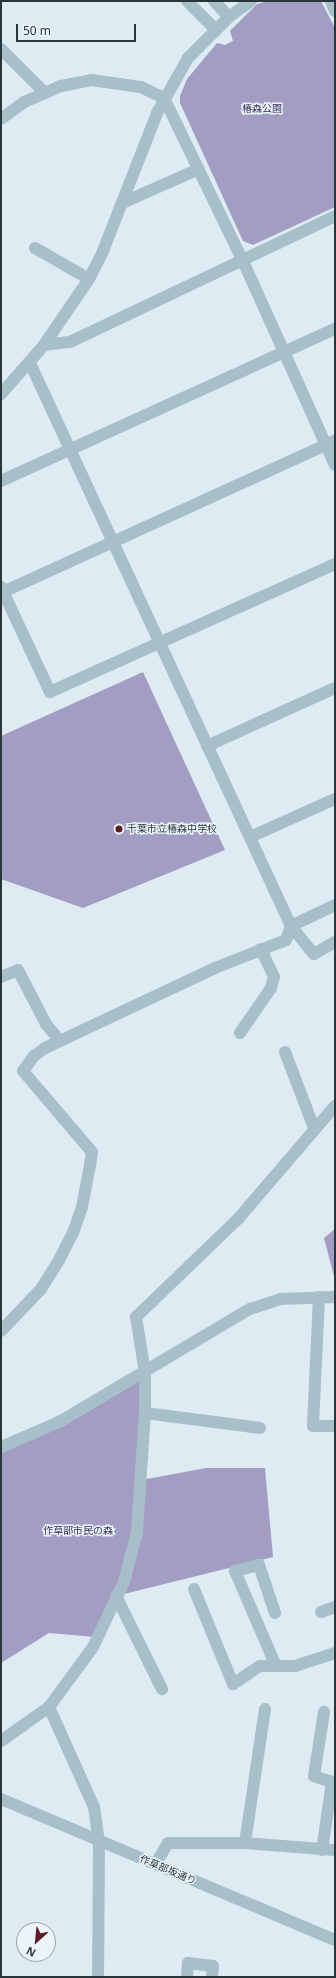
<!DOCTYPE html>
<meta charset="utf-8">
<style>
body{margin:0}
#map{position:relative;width:336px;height:1978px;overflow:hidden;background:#deebf3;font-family:"Noto Sans","Noto Sans JP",sans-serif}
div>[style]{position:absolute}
.green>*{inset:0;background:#a39dc3}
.minor>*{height:12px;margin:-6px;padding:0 6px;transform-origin:6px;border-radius:6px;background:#a6bfc9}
.dots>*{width:11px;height:11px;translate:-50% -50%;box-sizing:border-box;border:2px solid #eaf4fa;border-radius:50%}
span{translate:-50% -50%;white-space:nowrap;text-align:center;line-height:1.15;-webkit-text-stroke:3px #eaf4fa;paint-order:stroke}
.park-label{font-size:10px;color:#352c58}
.poi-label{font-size:10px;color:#293639}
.left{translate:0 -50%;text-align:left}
.street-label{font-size:10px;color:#293639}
.frame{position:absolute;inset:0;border:2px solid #293639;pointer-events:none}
.north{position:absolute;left:16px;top:1922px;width:40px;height:40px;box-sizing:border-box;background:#eaf4fa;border:1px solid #9da8ad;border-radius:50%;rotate:207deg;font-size:11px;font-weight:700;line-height:16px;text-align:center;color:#293639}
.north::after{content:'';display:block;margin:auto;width:14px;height:18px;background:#5c1d24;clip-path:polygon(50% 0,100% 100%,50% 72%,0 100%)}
.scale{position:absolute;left:16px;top:24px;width:120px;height:18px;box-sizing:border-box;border:2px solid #293639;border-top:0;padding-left:5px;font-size:12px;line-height:14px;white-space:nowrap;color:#293639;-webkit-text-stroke:3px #eaf4fa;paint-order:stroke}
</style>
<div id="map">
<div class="green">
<div style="clip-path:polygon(268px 1px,321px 1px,335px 28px,335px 207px,253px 245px,243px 241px,180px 103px,180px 96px,187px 79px,217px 43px,225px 45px,233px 41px,230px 31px,257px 4px)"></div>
<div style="clip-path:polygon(143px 672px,225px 850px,83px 908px,1px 879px,1px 736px)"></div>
<div style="clip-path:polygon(335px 1229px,335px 1280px,324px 1238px)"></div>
<div style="clip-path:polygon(136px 1380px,143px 1382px,136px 1481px,206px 1468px,265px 1468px,273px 1557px,116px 1596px,95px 1637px,49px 1633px,1px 1663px,1px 1453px,58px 1426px)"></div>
</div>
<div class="minor">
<div style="left:187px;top:1px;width:41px;rotate:45deg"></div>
<div style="left:214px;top:1px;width:22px;rotate:47deg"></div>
<div style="left:331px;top:1px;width:11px;rotate:68deg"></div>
<div style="left:1px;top:49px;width:62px;rotate:45deg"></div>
<div style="left:1px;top:119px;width:29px;rotate:-36deg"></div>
<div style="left:24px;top:102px;width:23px;rotate:-23deg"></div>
<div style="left:45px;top:93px;width:17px;rotate:-24deg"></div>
<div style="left:61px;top:86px;width:31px;rotate:-11deg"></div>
<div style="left:91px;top:80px;width:50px;rotate:8deg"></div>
<div style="left:141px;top:87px;width:25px;rotate:26deg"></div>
<div style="left:164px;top:98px;width:179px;rotate:64.2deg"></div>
<div style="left:242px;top:259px;width:226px;rotate:65.7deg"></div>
<div style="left:122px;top:203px;width:84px;rotate:-23.8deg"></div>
<div style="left:35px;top:248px;width:62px;rotate:29.9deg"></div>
<div style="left:44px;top:345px;width:26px;rotate:-7deg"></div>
<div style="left:70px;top:342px;width:293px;rotate:-25.4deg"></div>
<div style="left:30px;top:363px;width:621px;rotate:65.13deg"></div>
<div style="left:291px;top:926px;width:36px;rotate:51deg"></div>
<div style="left:314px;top:954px;width:24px;rotate:-30deg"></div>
<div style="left:1px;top:394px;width:65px;rotate:-48.7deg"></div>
<div style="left:44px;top:345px;width:80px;rotate:-55.7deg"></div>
<div style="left:89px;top:279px;width:31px;rotate:-63deg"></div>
<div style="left:103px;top:251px;width:148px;rotate:-68.6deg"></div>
<div style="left:157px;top:113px;width:63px;rotate:-60.6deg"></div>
<div style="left:188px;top:58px;width:58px;rotate:-45deg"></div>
<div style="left:229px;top:17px;width:27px;rotate:-36deg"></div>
<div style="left:1px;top:481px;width:367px;rotate:-24.5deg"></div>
<div style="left:1px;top:587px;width:116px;rotate:65deg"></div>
<div style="left:50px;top:692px;width:312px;rotate:-24.2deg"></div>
<div style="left:3px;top:592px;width:365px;rotate:-24.5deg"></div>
<div style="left:207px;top:746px;width:141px;rotate:-24.4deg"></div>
<div style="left:250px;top:837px;width:93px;rotate:-24.1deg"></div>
<div style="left:1px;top:977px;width:18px;rotate:-22deg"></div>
<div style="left:18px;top:970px;width:61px;rotate:62.6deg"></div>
<div style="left:46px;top:1024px;width:22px;rotate:51deg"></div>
<div style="left:240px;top:1033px;width:55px;rotate:-55.4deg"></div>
<div style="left:271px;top:988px;width:11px;rotate:-75deg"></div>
<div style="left:274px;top:977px;width:31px;rotate:-115deg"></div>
<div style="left:285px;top:1052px;width:81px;rotate:69.1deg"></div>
<div style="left:319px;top:1297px;width:129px;rotate:92.7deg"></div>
<div style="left:313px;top:1426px;width:22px"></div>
<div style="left:1px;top:1331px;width:58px;rotate:-46.4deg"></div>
<div style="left:41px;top:1289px;width:34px;rotate:-58deg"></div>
<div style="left:59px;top:1260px;width:30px;rotate:-63deg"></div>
<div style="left:73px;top:1233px;width:28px;rotate:-71deg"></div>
<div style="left:82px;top:1207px;width:43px;rotate:-79.2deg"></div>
<div style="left:90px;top:1165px;width:13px;rotate:-81deg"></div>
<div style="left:92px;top:1152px;width:106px;rotate:-130.4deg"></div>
<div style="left:23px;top:1071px;width:19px;rotate:-54deg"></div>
<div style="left:34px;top:1056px;width:14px;rotate:-36deg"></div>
<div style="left:45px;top:1048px;width:188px;rotate:-25.2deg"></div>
<div style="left:215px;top:968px;width:76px;rotate:-21.5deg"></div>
<div style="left:286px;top:940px;width:15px;rotate:-70deg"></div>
<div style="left:291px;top:926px;width:49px;rotate:-25.5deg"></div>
<div style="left:145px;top:1413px;width:116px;rotate:7.4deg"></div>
<div style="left:1px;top:1447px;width:65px;rotate:-23.4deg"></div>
<div style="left:61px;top:1421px;width:220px;rotate:-30.7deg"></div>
<div style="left:250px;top:1309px;width:32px;rotate:-18deg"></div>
<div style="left:280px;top:1299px;width:55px;rotate:-2.1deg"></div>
<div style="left:194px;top:1589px;width:103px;rotate:67.7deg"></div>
<div style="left:233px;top:1684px;width:32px;rotate:-34deg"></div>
<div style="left:260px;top:1666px;width:35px"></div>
<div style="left:295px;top:1666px;width:42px;rotate:-18deg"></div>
<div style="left:116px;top:1596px;width:104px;rotate:63.7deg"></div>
<div style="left:321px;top:1612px;width:15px;rotate:-20deg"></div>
<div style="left:275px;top:1613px;width:51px;rotate:-108.4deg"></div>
<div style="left:259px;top:1565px;width:25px;rotate:166deg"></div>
<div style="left:235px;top:1571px;width:103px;rotate:66.7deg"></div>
<div style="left:49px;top:1707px;width:110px;rotate:65.8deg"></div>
<div style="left:94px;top:1807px;width:34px;rotate:82deg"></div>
<div style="left:99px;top:1841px;width:136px;rotate:90.4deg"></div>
<div style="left:265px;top:1709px;width:135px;rotate:98.5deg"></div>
<div style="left:245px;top:1843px;width:90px;rotate:4.4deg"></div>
<div style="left:1px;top:1741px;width:59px;rotate:-35.3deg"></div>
<div style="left:49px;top:1707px;width:74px;rotate:-53.7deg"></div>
<div style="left:93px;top:1647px;width:72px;rotate:-64.5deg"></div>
<div style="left:124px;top:1582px;width:52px;rotate:-75.4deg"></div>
<div style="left:137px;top:1532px;width:119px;rotate:-86.2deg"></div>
<div style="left:145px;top:1413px;width:40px;rotate:-90deg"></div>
<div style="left:145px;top:1373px;width:57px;rotate:-99.1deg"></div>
<div style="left:136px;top:1317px;width:141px;rotate:-43.9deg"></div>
<div style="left:238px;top:1219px;width:149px;rotate:-49.4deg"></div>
<div style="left:1px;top:1799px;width:363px;rotate:22.9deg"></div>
<div style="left:322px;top:1850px;width:69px;rotate:-81.6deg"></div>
<div style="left:332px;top:1782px;width:19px;rotate:-162deg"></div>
<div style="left:314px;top:1776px;width:65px;rotate:-81.1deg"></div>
<div style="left:156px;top:1863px;width:23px;rotate:-59deg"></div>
<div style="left:168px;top:1843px;width:77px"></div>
<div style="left:187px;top:1977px;width:14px;rotate:-86deg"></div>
<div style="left:188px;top:1963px;width:25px;rotate:7deg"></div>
<div style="left:213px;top:1966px;width:11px;rotate:95deg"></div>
</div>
<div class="dots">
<div style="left:119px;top:829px;background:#5c1d24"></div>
</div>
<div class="park-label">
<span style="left:262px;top:109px">椿森公園</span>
<span style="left:78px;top:1531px">作草部市民の森</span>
</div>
<div class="poi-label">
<span class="left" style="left:127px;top:829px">千葉市立椿森中学校</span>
</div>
<div class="street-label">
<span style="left:168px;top:1870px;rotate:23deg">作草部坂通り</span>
</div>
<div class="frame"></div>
<div class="north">N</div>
<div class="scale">50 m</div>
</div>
